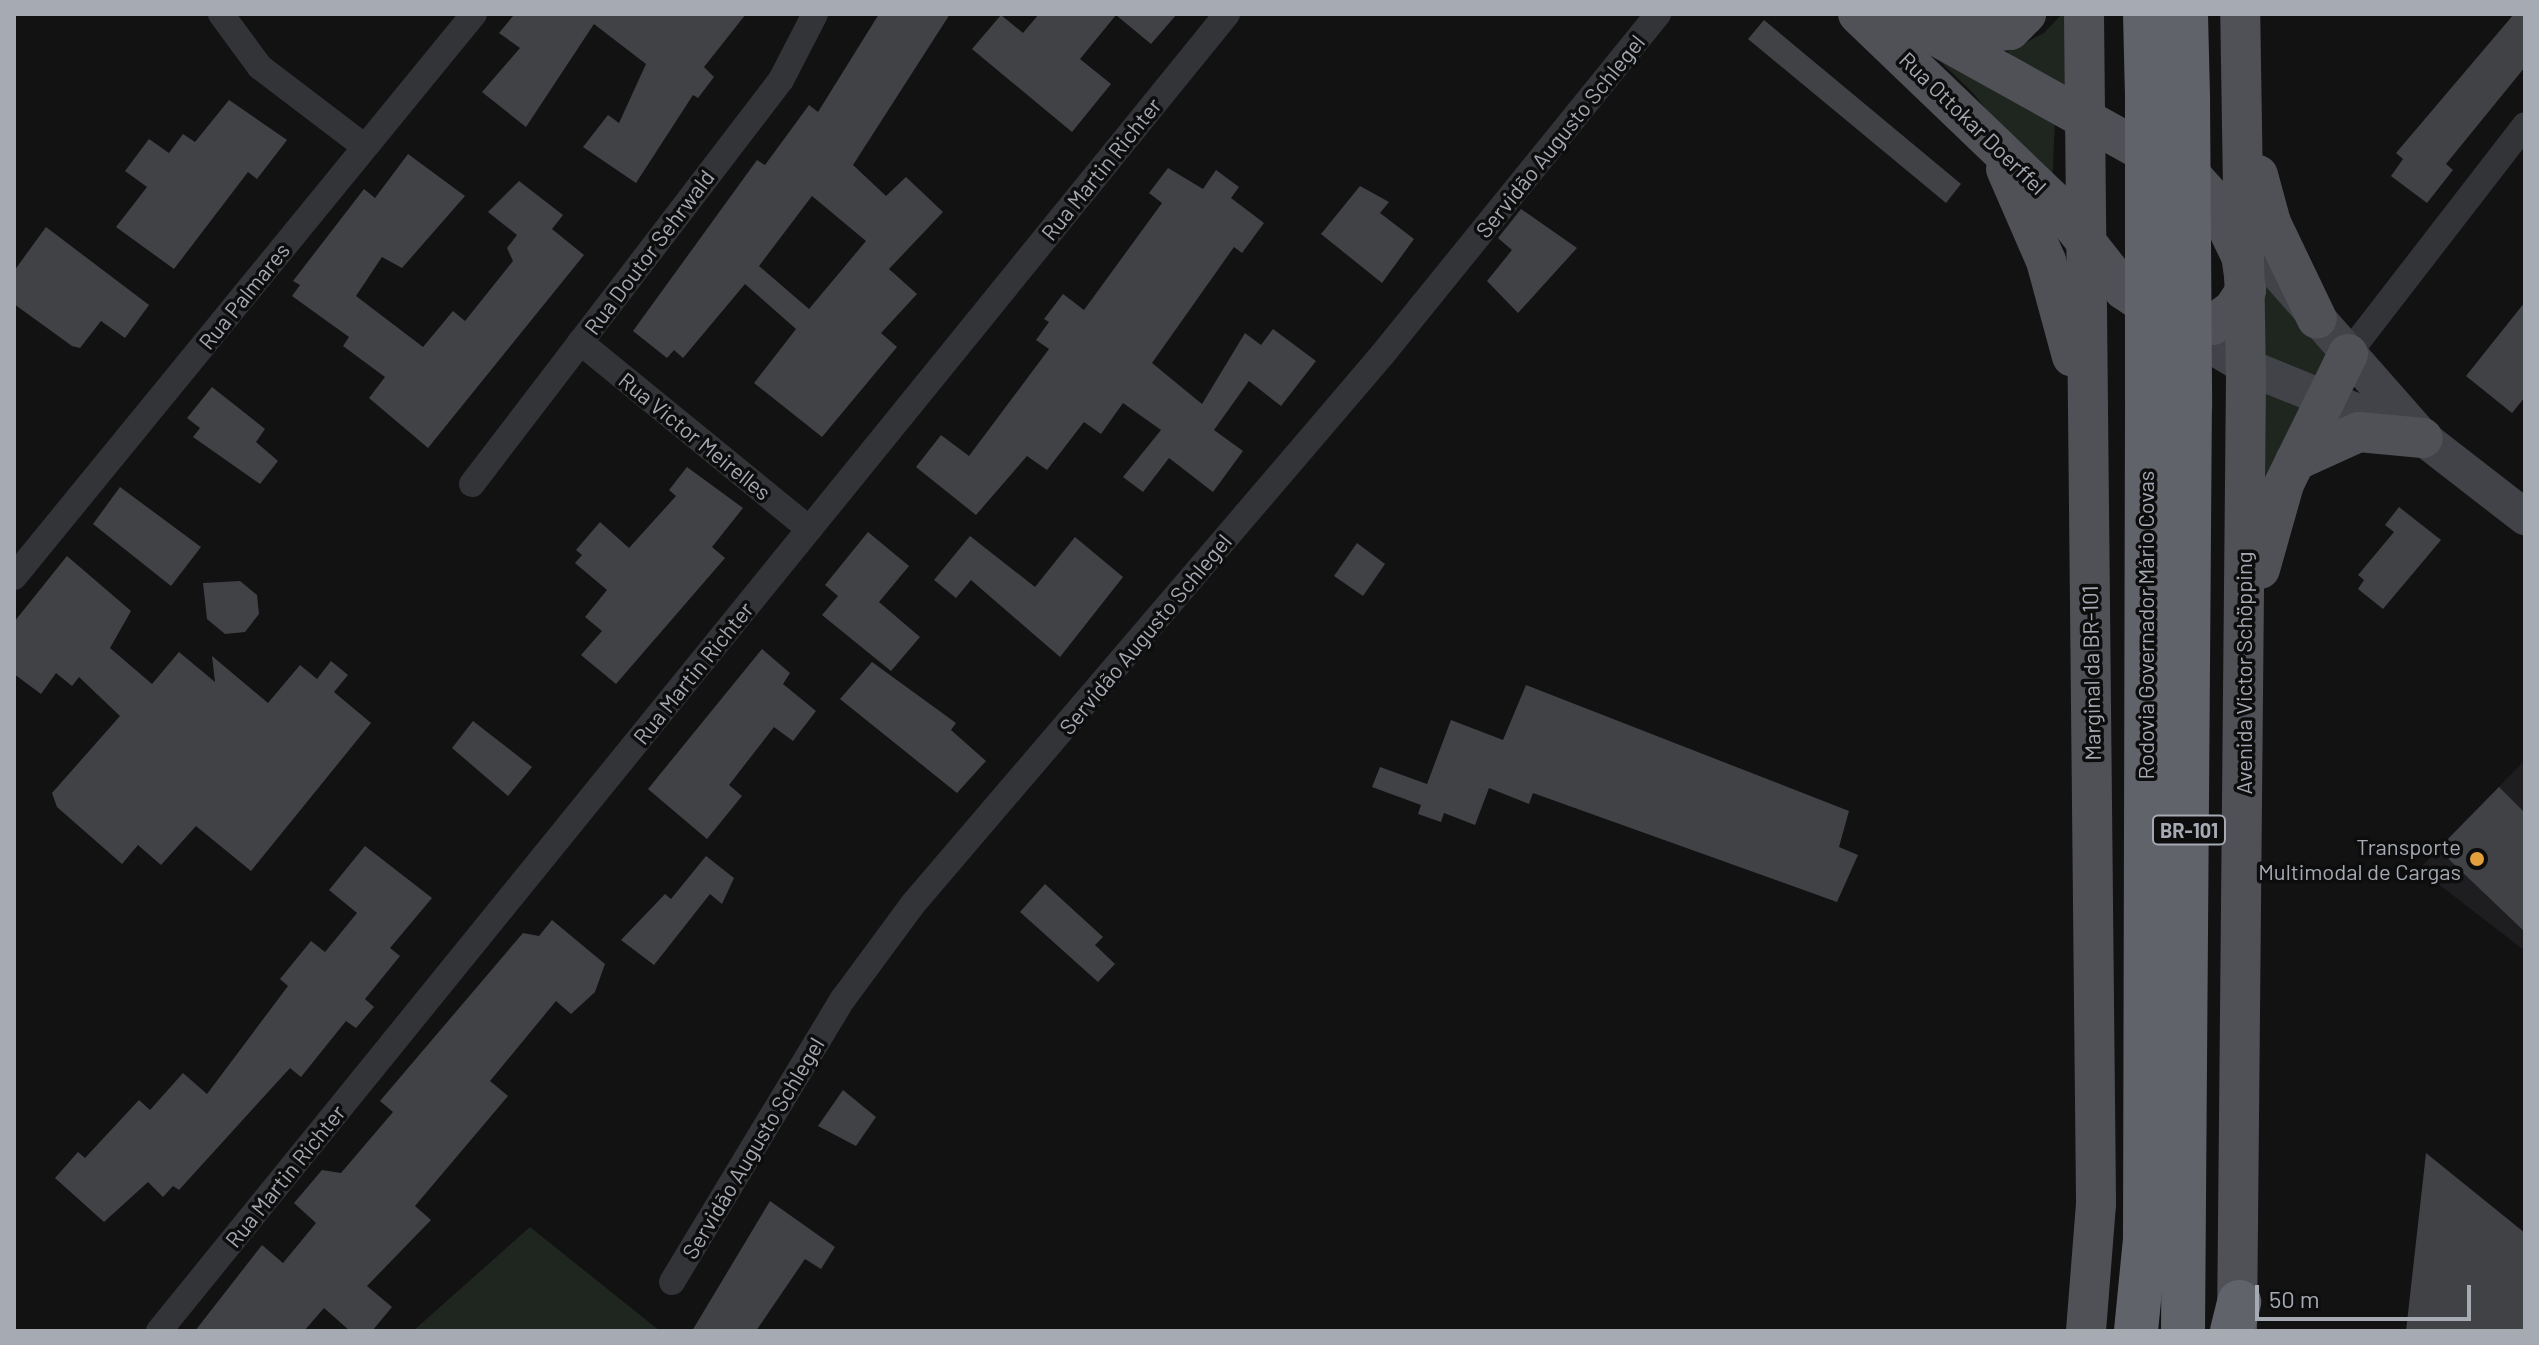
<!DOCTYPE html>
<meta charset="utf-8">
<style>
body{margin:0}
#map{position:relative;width:2539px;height:1345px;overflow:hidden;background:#121213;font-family:Barlow,sans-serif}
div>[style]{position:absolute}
.built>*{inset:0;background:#1e1e20}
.green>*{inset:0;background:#1f261f}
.building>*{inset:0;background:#414246}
.minor>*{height:26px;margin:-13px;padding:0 13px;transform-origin:13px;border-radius:13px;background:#333438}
.secondary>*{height:36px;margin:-18px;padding:0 18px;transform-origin:18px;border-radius:18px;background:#414348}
.primary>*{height:40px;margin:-20px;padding:0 20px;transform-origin:20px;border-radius:20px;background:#505157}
.motorway>*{height:44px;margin:-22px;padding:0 22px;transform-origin:22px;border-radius:22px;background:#606369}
.motorway-bridge>*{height:44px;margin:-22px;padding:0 22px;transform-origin:22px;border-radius:22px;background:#606369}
.dots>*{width:22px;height:22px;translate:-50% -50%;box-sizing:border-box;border:4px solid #0d0d0e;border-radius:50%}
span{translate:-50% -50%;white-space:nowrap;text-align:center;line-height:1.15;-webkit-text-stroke:7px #0d0d0e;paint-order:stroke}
.shield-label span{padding:2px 6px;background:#0d0d0e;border:2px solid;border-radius:6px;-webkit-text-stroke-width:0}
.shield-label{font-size:20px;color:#a5aab3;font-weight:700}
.street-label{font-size:22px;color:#a5aab3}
.poi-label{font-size:22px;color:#a5aab3}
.right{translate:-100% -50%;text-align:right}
.frame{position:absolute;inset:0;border:16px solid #a5aab3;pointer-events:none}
.scale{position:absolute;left:2255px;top:1285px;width:216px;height:36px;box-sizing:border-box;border:4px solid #a5aab3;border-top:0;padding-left:10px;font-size:24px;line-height:28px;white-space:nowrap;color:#a5aab3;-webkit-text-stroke:6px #0d0d0e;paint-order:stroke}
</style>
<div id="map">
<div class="built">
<div style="clip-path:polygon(2525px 760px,2525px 951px,2419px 869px)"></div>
</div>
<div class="green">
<div style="clip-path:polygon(2062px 14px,2073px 14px,2066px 96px,2007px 52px,2044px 33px)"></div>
<div style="clip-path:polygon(1940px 61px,2055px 117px,2052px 191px,1973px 93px)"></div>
<div style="clip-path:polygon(2258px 265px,2329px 339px,2325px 372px,2312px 377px,2259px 353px)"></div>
<div style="clip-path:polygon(2259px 376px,2315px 402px,2258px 514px)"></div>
<div style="clip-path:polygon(530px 1227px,660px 1331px,413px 1331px)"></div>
</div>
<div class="building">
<div style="clip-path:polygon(746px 14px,704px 67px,714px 77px,698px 98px,693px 95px,636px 183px,583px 147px,608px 115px,619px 123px,646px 64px,594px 24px,526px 127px,482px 92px,520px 48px,499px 33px,513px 16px)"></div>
<div style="clip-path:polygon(evenodd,879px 14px,950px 14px,853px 165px,886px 196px,906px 177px,943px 212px,889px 269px,917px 294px,881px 333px,897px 347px,822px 437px,754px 383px,796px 329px,745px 284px,683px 358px,674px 350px,667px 358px,633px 331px,757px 160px,765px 165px,809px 105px,818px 112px,879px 14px,812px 196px,866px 241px,809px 309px,759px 266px,812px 196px)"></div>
<div style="clip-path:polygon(1039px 14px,1177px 14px,1151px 44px,1116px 15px,1080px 59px,1111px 84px,1072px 132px,972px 49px,1001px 15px,1023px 33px)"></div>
<div style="clip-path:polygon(2514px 14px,2525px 14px,2525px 67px,2446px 164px,2453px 170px,2427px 203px,2391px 176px,2403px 159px,2396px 153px)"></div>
<div style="clip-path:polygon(1764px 20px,1961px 184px,1946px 203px,1748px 39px)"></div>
<div style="clip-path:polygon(229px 100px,287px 140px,257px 179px,248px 172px,174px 269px,116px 227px,147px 187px,125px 171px,149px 139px,169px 153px,183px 134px,195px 142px)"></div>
<div style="clip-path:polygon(408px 154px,465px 196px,402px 268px,382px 257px,356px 296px,423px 347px,453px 311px,465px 321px,513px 261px,507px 248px,517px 235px,488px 212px,519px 181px,563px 215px,552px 229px,584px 255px,428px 448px,369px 398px,385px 377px,343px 346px,349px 337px,292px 296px,300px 285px,293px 281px,364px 189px,375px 198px)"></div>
<div style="clip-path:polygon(1168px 168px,1203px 189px,1216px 170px,1239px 187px,1231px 198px,1264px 223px,1242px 253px,1234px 247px,1152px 363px,1202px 404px,1245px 333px,1261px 345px,1273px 329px,1316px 361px,1281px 406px,1249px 381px,1214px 430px,1243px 451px,1213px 492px,1169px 458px,1143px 492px,1123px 477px,1161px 430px,1123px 403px,1101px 434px,1084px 422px,1047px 470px,1027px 456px,976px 515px,916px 467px,941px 435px,969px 456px,1049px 349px,1036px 340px,1049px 322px,1044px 319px,1063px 294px,1084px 310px,1162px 203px,1149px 193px)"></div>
<div style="clip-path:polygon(1360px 186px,1389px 202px,1380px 213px,1414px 239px,1382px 283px,1321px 234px)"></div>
<div style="clip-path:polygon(1521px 209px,1577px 248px,1518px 313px,1487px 281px,1512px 250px,1498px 238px)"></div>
<div style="clip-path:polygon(46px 227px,149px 305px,125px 338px,101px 321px,80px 348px,72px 346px,14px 304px,14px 271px)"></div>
<div style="clip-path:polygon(2525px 302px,2525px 397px,2512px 413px,2466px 376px)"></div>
<div style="clip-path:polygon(212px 387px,265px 429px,256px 442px,278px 461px,260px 484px,193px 437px,200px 428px,187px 418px)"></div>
<div style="clip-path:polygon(687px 467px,743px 508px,712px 547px,725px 558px,616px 684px,581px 655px,602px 631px,585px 617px,607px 590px,575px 563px,582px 555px,576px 550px,600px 522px,629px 548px,676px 496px,669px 490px)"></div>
<div style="clip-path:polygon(120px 487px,201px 547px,171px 586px,93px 524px)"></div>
<div style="clip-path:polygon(2399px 507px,2441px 540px,2383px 609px,2358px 589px,2364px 580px,2358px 575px,2394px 532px,2385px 525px)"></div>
<div style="clip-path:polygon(868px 532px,909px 566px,879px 602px,920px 637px,891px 671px,822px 615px,838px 596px,825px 585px)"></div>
<div style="clip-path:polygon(970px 536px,1035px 587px,1075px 537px,1123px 577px,1060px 657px,971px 580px,956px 598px,934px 580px)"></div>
<div style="clip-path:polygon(1357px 543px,1385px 564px,1363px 596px,1334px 576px)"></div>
<div style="clip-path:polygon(67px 556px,131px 611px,110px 648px,152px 684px,179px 652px,215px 682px,212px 656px,268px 703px,300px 665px,317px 679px,331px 661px,348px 675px,334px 692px,371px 723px,251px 871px,196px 826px,161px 865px,138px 845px,122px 864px,57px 807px,52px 793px,120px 716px,79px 677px,72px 686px,56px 673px,41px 694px,14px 674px,14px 622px)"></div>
<div style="clip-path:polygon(240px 581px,257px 595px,259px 614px,245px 632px,225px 634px,207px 619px,203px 583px)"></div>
<div style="clip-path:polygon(762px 649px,790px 673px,783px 684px,816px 711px,793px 741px,774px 727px,729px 785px,742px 796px,707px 839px,648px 789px)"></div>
<div style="clip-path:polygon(872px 662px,956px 723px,951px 730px,986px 761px,957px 793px,840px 699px)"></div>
<div style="clip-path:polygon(1526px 685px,1849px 811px,1839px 847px,1858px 855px,1837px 902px,1533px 793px,1529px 804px,1489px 788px,1475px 825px,1444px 813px,1441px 822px,1418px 814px,1421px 805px,1372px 787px,1380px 767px,1427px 784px,1451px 720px,1503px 740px)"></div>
<div style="clip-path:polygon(473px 721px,532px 767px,508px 796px,452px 748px)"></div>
<div style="clip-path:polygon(2499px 787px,2525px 813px,2525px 932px,2438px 849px)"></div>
<div style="clip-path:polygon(365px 846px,432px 898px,390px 948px,400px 956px,365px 999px,374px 1007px,356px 1028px,346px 1021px,301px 1077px,290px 1068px,179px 1190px,173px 1186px,163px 1197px,148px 1182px,104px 1222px,55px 1178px,78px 1152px,85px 1158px,139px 1100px,150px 1110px,183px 1073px,207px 1094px,288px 986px,280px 979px,311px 941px,325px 952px,357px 913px,329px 890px)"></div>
<div style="clip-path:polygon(706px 856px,734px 878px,722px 904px,710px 894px,654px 965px,621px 940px,665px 894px,671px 899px)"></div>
<div style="clip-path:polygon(1045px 884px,1103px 937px,1095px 945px,1115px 964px,1098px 982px,1020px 912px)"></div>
<div style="clip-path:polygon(552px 920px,605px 964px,595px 992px,571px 1014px,556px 1001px,490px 1081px,508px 1096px,415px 1206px,431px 1220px,367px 1286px,392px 1307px,372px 1331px,350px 1331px,324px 1308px,304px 1331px,195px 1331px,262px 1245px,283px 1263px,316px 1223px,294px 1203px,322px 1170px,341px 1173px,393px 1112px,380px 1101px,523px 933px,539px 936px)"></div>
<div style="clip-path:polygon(843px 1090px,876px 1117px,856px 1146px,818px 1126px)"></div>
<div style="clip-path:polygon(2426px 1153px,2525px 1233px,2525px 1331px,2406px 1331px)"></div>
<div style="clip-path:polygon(770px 1201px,835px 1247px,821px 1269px,805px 1259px,756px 1331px,692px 1331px)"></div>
</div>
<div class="minor">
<div style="left:221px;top:14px;width:66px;rotate:53.7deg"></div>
<div style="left:260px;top:67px;width:132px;rotate:37.3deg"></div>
<div style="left:580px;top:342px;width:296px;rotate:39.2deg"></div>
<div style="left:2348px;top:354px;width:289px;rotate:-52.3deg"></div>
<div style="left:472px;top:484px;width:509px;rotate:-52.59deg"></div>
<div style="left:781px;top:80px;width:74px;rotate:-62.7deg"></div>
<div style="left:14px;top:577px;width:727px;rotate:-50.75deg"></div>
<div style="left:672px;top:1282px;width:331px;rotate:-58.9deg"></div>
<div style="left:843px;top:999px;width:118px;rotate:-53.6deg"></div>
<div style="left:913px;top:904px;width:722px;rotate:-49.49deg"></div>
<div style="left:1382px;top:355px;width:439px;rotate:-51deg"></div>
<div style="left:159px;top:1331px;width:1696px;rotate:-50.96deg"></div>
</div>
<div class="secondary">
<div style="left:2232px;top:221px;width:289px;rotate:48.6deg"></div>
<div style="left:2423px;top:438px;width:129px;rotate:37.8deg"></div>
<div style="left:2176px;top:325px;width:80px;rotate:30.7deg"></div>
<div style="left:2245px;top:366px;width:170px;rotate:22.1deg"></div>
</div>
<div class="primary">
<div style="left:1858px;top:14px;width:276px;rotate:43.8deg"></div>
<div style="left:2057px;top:205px;width:108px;rotate:51.8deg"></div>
<div style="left:2124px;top:290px;width:63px;rotate:33.9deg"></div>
<div style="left:2176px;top:325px;width:36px"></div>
<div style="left:2212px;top:325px;width:26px;rotate:-36deg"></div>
<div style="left:2233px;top:310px;width:24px;rotate:-57deg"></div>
<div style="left:2246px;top:290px;width:34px;rotate:-98deg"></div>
<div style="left:2241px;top:256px;width:60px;rotate:-115.7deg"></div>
<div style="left:2215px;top:202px;width:30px;rotate:-132deg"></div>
<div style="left:2195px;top:180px;width:341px;rotate:-150.9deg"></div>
<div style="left:2084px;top:14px;width:1190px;rotate:89.42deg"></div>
<div style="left:2096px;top:1204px;width:127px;rotate:94.5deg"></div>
<div style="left:1934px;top:25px;width:32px;rotate:16deg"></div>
<div style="left:1965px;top:34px;width:45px;rotate:-5.1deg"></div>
<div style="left:2010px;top:30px;width:23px;rotate:-45deg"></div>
<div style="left:2006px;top:169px;width:100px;rotate:66.5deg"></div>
<div style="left:2046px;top:261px;width:99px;rotate:74.8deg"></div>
<div style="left:2258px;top:175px;width:50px;rotate:74.8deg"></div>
<div style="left:2271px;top:223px;width:106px;rotate:64.4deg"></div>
<div style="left:2295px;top:461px;width:70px;rotate:-24.4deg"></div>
<div style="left:2359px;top:432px;width:64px;rotate:5.4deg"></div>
<div style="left:2260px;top:569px;width:88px;rotate:-74.2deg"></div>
<div style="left:2284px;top:484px;width:145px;rotate:-63.8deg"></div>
<div style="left:2237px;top:1331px;width:950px;rotate:-89.46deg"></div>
<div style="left:2246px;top:381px;width:367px;rotate:-90.9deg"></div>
</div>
<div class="motorway">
<div style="left:2145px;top:14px;width:81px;rotate:88.6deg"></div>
<div style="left:2186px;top:14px;width:83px;rotate:88.6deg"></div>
<div style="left:2136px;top:1331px;width:92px;rotate:-84.4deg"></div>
<div style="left:2145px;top:1239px;width:839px;rotate:-89.86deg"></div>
<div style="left:2183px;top:1331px;width:925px;rotate:-89.57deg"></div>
<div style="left:2232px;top:1331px;width:30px;rotate:-76deg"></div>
</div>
<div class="motorway-bridge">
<div style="left:2147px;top:95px;width:305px;rotate:90deg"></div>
<div style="left:2188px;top:97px;width:309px;rotate:89.6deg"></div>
</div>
<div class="dots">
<div style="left:2477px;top:859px;background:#e1a03c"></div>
</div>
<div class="shield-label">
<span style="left:2189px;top:830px">BR-101</span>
</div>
<div class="street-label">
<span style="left:1973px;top:123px;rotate:44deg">Rua Ottokar Doerffel</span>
<span style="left:1560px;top:136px;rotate:-51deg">Servidão Augusto Schlegel</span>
<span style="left:1101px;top:169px;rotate:-51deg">Rua Martin Richter</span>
<span style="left:649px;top:252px;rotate:-53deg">Rua Doutor Sehrwald</span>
<span style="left:244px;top:296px;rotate:-51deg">Rua Palmares</span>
<span style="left:695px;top:436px;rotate:39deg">Rua Victor Meirelles</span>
<span style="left:2146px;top:625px;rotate:-90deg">Rodovia Governador Mário Covas</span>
<span style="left:1145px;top:634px;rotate:-50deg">Servidão Augusto Schlegel</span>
<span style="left:693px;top:673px;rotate:-51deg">Rua Martin Richter</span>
<span style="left:2091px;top:673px;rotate:-91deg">Marginal da BR-101</span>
<span style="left:2244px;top:673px;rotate:-90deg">Avenida Victor Schöpping</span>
<span style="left:753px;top:1148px;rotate:-59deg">Servidão Augusto Schlegel</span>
<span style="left:285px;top:1176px;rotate:-51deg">Rua Martin Richter</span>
</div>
<div class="poi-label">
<span class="right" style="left:2461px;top:859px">Transporte<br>Multimodal de Cargas</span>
</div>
<div class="frame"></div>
<div class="scale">50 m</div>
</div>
